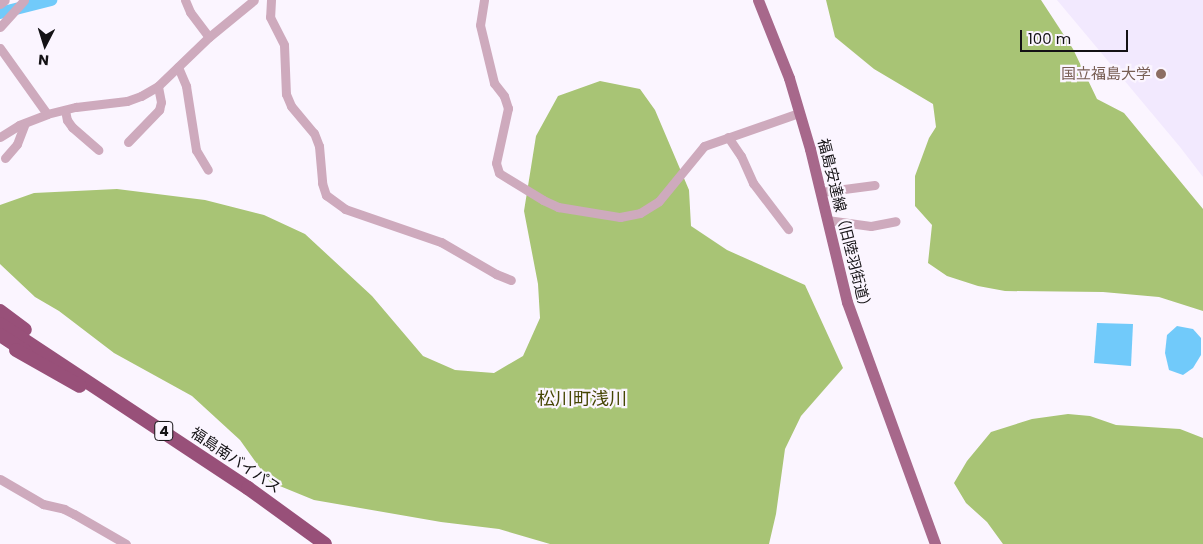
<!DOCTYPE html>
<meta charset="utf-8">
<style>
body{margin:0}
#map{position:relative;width:1203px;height:544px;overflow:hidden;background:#fbf5ff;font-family:Poppins,"Noto Sans JP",sans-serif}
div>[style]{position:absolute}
.education>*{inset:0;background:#f2e9fe}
.forest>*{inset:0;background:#a8c475}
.water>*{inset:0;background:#71cafa}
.river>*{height:12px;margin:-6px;padding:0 6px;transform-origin:6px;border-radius:6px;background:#71cafa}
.minor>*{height:9px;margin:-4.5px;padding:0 4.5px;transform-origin:4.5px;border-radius:4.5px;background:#ceaabd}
.major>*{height:11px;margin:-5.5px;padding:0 5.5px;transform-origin:5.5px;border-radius:5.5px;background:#a7688b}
.highway>*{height:14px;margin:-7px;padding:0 7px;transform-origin:7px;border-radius:7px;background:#985079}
.dots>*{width:14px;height:14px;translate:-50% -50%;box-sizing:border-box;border:2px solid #fbf5ff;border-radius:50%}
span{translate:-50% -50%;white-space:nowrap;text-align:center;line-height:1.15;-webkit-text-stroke:4.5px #fbf5ff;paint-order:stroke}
.shield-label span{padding:1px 4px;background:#fbf5ff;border:1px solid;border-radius:4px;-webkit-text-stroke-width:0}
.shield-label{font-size:14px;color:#141215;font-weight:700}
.education-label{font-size:15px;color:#785e54}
.right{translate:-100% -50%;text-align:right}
.street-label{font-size:15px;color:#141215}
.quarter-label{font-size:18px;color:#454503}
.north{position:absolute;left:20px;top:20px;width:50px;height:50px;-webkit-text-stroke:4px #fbf5ff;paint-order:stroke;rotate:185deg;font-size:14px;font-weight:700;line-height:20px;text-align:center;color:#141215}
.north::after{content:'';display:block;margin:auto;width:18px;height:22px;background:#141215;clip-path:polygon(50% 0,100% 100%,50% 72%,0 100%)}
.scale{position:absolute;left:1020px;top:30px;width:108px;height:22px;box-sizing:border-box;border:2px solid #141215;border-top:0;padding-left:6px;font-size:15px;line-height:18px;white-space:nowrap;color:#141215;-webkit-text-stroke:4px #fbf5ff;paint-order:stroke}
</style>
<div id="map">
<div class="education">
<div style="clip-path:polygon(1057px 0,1203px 0,1203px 177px,1180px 147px)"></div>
</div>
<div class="forest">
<div style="clip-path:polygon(826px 0,1041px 0,1073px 49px,1097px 99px,1124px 113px,1203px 209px,1203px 311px,1159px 297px,1103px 292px,1005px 291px,978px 286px,947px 276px,928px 263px,932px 225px,915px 206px,915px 176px,929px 138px,936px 127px,933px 104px,874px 69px,835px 37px)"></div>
<div style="clip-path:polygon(600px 81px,640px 89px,655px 110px,689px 190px,691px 226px,727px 250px,805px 285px,843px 368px,801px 416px,785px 449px,776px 514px,769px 544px,550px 544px,499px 529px,441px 522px,314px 500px,270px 482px,240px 440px,192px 396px,114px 353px,59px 311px,35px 297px,0 264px,0 205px,34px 193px,117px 189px,205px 200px,264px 215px,305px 234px,372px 296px,423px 356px,455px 370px,494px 373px,523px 356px,540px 318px,538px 284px,524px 211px,536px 136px,558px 96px)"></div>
<div style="clip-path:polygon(1068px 414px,1090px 416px,1116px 425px,1180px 429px,1203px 438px,1203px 544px,1003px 544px,987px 522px,966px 503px,954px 483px,967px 461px,991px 432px,1032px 419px)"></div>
</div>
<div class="water">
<div style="clip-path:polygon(1097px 323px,1133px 324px,1131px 366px,1094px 363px)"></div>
<div style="clip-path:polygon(1177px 326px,1193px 329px,1201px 338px,1201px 355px,1193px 368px,1183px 375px,1169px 370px,1165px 353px,1167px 335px)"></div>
</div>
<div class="river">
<div style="left:0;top:13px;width:53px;rotate:-14.3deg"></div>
</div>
<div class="minor">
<div style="left:185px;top:0;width:13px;rotate:67deg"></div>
<div style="left:190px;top:12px;width:31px;rotate:53deg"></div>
<div style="left:271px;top:0;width:17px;rotate:93deg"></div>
<div style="left:270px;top:17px;width:31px;rotate:63deg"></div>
<div style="left:284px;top:45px;width:49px;rotate:87.7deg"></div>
<div style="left:286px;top:94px;width:13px;rotate:67deg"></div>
<div style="left:291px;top:106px;width:35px;rotate:50deg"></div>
<div style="left:314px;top:133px;width:14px;rotate:69deg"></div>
<div style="left:319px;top:146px;width:37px;rotate:85deg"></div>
<div style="left:322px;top:183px;width:13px;rotate:72deg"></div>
<div style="left:326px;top:195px;width:24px;rotate:36deg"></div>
<div style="left:345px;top:209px;width:102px;rotate:19deg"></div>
<div style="left:441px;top:242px;width:64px;rotate:30.2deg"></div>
<div style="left:496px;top:274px;width:16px;rotate:22deg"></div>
<div style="left:484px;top:0;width:25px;rotate:99deg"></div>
<div style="left:480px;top:25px;width:60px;rotate:76.4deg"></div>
<div style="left:494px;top:83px;width:16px;rotate:52deg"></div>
<div style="left:504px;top:96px;width:13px;rotate:72deg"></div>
<div style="left:508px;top:108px;width:56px;rotate:102.3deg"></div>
<div style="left:496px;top:163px;width:10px;rotate:73deg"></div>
<div style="left:499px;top:173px;width:52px;rotate:31.5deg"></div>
<div style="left:543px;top:200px;width:17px;rotate:25deg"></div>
<div style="left:558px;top:207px;width:63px;rotate:9.2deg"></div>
<div style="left:620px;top:217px;width:20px;rotate:-11deg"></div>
<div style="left:640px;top:213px;width:22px;rotate:-32deg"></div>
<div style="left:659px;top:201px;width:71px;rotate:-50.7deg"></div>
<div style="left:704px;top:146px;width:101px;rotate:-19.2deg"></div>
<div style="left:0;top:4px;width:6px;rotate:-39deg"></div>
<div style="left:0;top:27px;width:36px;rotate:-48deg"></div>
<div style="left:0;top:48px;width:81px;rotate:54.5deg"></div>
<div style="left:178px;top:67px;width:21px;rotate:67deg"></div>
<div style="left:186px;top:86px;width:65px;rotate:81.1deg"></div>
<div style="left:196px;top:150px;width:23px;rotate:59deg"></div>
<div style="left:65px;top:110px;width:10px;rotate:79deg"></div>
<div style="left:67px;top:120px;width:9px;rotate:54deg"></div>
<div style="left:72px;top:127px;width:35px;rotate:41deg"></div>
<div style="left:0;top:137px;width:22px;rotate:-32deg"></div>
<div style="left:19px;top:125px;width:30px;rotate:-21deg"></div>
<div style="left:47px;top:114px;width:30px;rotate:-14deg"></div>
<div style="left:76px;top:107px;width:51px;rotate:-6.7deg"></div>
<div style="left:127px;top:101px;width:15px;rotate:-20deg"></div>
<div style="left:141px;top:96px;width:20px;rotate:-30deg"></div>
<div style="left:158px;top:86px;width:71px;rotate:-43.9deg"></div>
<div style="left:209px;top:37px;width:58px;rotate:-39.4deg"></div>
<div style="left:728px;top:137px;width:23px;rotate:56deg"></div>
<div style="left:741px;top:156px;width:30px;rotate:66deg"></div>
<div style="left:753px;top:183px;width:58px;rotate:52.7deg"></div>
<div style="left:128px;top:142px;width:45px;rotate:-45.9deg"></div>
<div style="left:159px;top:110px;width:8px;rotate:-76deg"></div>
<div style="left:161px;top:102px;width:16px;rotate:-101deg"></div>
<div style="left:5px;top:158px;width:18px;rotate:-49deg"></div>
<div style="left:17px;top:144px;width:22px;rotate:-69deg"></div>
<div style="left:821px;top:192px;width:54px;rotate:-7.4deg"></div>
<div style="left:827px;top:220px;width:44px;rotate:7.8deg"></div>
<div style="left:871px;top:226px;width:25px;rotate:-11deg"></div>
<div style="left:0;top:479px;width:50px;rotate:30.2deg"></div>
<div style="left:43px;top:504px;width:22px;rotate:13deg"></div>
<div style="left:64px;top:509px;width:11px;rotate:27deg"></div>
<div style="left:74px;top:514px;width:60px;rotate:30deg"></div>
</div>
<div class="major">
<div style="left:758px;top:0;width:84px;rotate:68.3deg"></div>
<div style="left:789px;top:78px;width:74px;rotate:73.5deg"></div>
<div style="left:810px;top:149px;width:157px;rotate:76.4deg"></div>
<div style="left:847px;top:302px;width:258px;rotate:70deg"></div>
</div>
<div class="highway">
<div style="left:0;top:311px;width:31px;rotate:37deg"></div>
<div style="left:0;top:324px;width:297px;rotate:33.5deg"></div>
<div style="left:248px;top:488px;width:95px;rotate:36deg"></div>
<div style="left:0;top:335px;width:30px;rotate:33deg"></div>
<div style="left:16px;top:350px;width:73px;rotate:29.4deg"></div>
</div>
<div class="dots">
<div style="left:1161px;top:74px;background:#8d6e63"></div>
</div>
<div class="shield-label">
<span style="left:164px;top:431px">4</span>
</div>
<div class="education-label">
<span class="right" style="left:1151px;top:74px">国立福島大学</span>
</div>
<div class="street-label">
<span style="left:845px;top:226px;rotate:76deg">福島安達線（旧陸羽街道）</span>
<span style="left:236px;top:460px;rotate:34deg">福島南バイパス</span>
</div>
<div class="quarter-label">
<span style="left:582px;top:399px">松川町浅川</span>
</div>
<div class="north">N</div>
<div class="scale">100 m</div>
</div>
